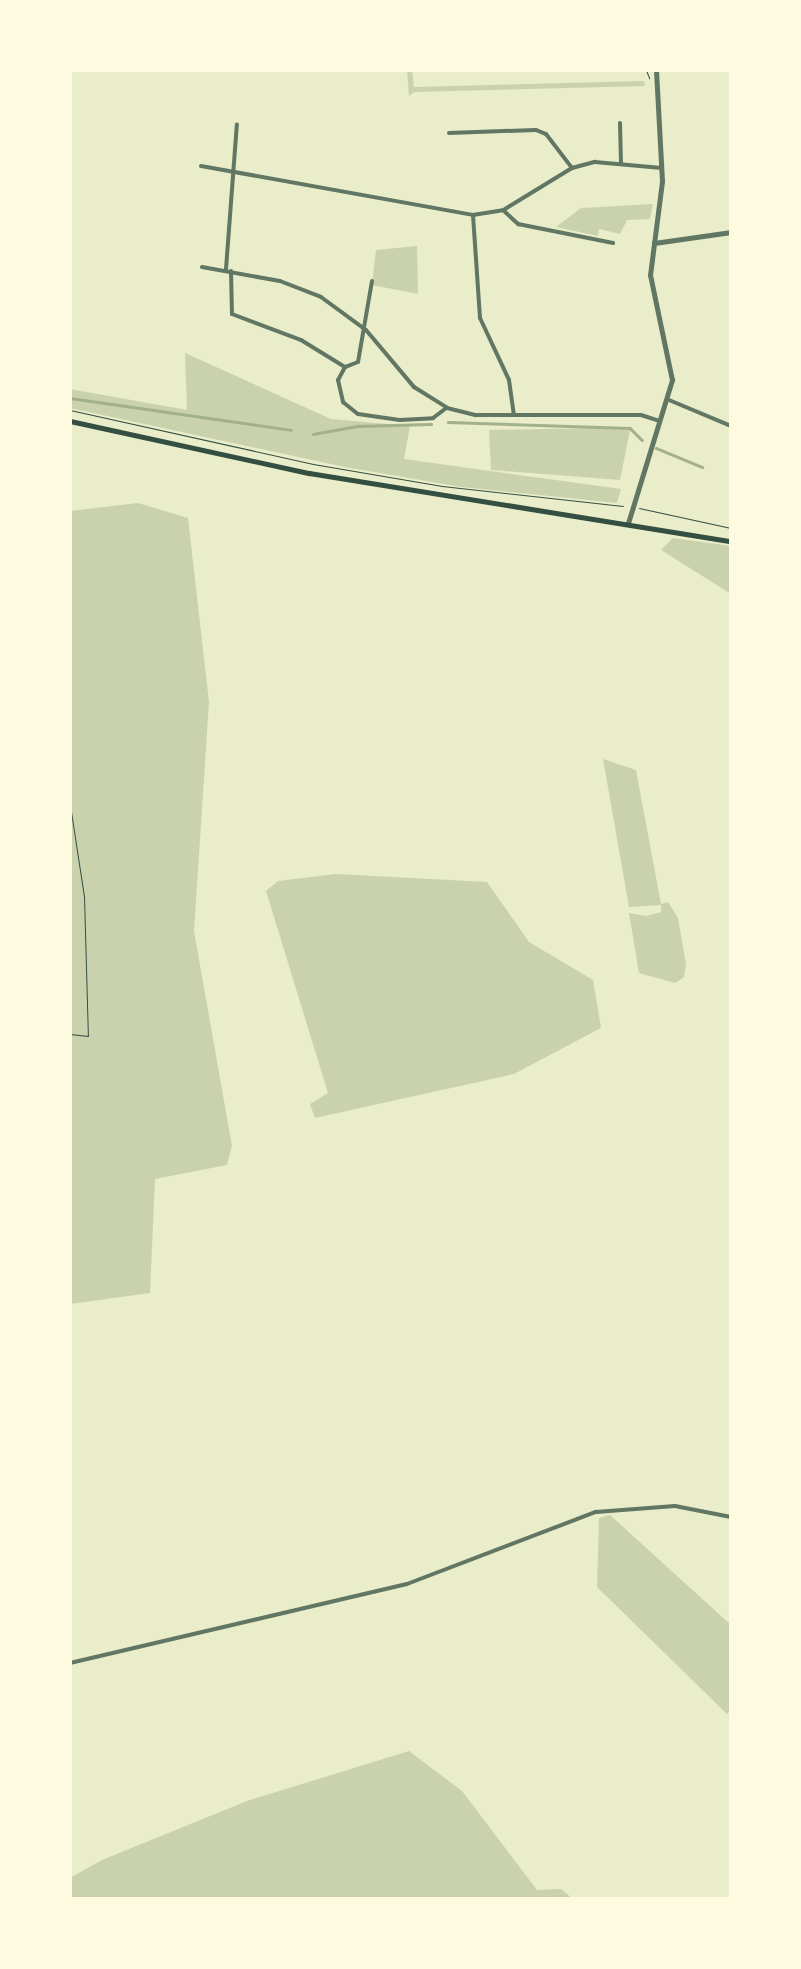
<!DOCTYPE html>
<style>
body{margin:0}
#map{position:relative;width:801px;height:1969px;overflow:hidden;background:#e9edc9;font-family:"Space Grotesk",sans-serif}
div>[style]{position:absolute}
.green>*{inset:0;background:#cad2ad}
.stream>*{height:2.5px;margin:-1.25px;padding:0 1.25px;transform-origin:1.25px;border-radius:1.25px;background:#a3b18a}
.path>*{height:1px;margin:-0.5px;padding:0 0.5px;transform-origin:0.5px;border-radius:0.5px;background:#344e41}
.minor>*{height:4px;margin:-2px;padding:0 2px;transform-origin:2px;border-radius:2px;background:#617663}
.tertiary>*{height:5px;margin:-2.5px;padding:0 2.5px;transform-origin:2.5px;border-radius:2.5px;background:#617663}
.secondary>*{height:5px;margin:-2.5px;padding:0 2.5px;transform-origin:2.5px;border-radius:2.5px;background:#344e41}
span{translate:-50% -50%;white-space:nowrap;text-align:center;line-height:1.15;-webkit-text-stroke:9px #fefae0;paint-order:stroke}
.frame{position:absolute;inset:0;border:72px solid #fefae0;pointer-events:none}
</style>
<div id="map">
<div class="green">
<div style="clip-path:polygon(407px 70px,412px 70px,414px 87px,644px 81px,645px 86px,414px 92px,409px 96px)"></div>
<div style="clip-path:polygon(653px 204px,650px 219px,627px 220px,620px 234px,599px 229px,598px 236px,556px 227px,581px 208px)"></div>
<div style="clip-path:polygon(417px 246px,418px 294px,372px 285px,376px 250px)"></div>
<div style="clip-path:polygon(185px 353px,331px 419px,410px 426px,404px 459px,621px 489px,617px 503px,461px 487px,345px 467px,70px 408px,70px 389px,187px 410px)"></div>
<div style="clip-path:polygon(596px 428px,630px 430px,620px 480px,491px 470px,489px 430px)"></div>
<div style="clip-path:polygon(138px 503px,188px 518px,209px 702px,194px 931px,232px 1146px,227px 1165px,155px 1179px,150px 1293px,70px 1304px,70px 511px)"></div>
<div style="clip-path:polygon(673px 538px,731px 546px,731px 594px,661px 550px)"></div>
<div style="clip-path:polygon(603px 759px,636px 770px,661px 904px,668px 902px,678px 918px,686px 964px,684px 977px,675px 983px,639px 973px,629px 913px,646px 916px,661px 912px,661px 905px,629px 907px)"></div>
<div style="clip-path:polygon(336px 874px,487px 882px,529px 942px,593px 980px,601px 1028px,514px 1074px,315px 1118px,310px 1104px,328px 1093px,266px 891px,278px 881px)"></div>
<div style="clip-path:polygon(610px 1515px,731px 1625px,731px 1710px,727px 1714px,597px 1587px,599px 1518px)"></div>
<div style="clip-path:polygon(409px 1751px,462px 1791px,537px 1890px,561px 1889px,573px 1899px,70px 1899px,70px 1878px,102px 1860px,247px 1801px)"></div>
</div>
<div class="stream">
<div style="left:70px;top:398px;width:223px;rotate:8.2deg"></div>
<div style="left:448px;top:422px;width:182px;rotate:1.9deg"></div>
<div style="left:630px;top:428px;width:17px;rotate:45deg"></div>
<div style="left:313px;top:434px;width:46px;rotate:-10.1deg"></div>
<div style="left:358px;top:426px;width:73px;rotate:-1.6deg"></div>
<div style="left:656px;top:448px;width:50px;rotate:22.4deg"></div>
</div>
<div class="path">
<div style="left:646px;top:70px;width:9px;rotate:69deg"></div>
<div style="left:70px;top:410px;width:249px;rotate:12.5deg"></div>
<div style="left:313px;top:464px;width:131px;rotate:9.7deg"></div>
<div style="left:442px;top:486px;width:182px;rotate:6.3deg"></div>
<div style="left:639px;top:508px;width:94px;rotate:12.3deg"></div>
<div style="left:70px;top:805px;width:92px;rotate:81.3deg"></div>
<div style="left:84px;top:896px;width:140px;rotate:88.4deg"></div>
<div style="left:88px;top:1036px;width:18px;rotate:-174deg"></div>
</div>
<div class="minor">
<div style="left:620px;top:123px;width:40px;rotate:88.6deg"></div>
<div style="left:449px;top:133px;width:87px;rotate:-2deg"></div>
<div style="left:536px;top:130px;width:11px;rotate:22deg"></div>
<div style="left:546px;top:134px;width:43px;rotate:52.6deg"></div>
<div style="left:201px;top:166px;width:276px;rotate:10.2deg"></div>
<div style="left:473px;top:215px;width:30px;rotate:-9deg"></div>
<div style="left:503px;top:210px;width:21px;rotate:43deg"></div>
<div style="left:518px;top:224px;width:97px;rotate:11.3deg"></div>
<div style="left:505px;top:209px;width:79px;rotate:-31.5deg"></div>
<div style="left:572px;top:168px;width:24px;rotate:-15deg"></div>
<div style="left:595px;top:162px;width:67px;rotate:5.1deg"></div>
<div style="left:473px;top:215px;width:103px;rotate:86.1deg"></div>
<div style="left:480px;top:318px;width:68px;rotate:64.9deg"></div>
<div style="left:509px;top:380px;width:35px;rotate:82deg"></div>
<div style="left:202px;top:267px;width:79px;rotate:10.2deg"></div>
<div style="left:280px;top:281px;width:44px;rotate:21.3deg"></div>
<div style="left:321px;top:297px;width:56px;rotate:36.3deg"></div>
<div style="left:366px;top:330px;width:75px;rotate:49.9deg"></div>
<div style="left:414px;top:387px;width:39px;rotate:32deg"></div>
<div style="left:447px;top:408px;width:30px;rotate:14deg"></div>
<div style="left:476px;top:415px;width:165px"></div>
<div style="left:641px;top:415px;width:20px;rotate:18deg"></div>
<div style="left:226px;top:269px;width:145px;rotate:-85.7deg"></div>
<div style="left:231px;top:271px;width:43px;rotate:88.7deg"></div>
<div style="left:232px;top:314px;width:74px;rotate:20.6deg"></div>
<div style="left:301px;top:340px;width:52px;rotate:31.5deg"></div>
<div style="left:372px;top:281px;width:82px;rotate:99.8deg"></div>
<div style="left:358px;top:362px;width:14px;rotate:159deg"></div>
<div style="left:345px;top:367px;width:15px;rotate:118deg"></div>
<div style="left:338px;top:380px;width:23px;rotate:77deg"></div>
<div style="left:343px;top:402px;width:19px;rotate:39deg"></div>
<div style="left:358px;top:414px;width:42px;rotate:8.1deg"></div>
<div style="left:400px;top:420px;width:33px;rotate:-3deg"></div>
<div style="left:433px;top:418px;width:15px;rotate:-37deg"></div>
<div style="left:669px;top:400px;width:67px;rotate:22.8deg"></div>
<div style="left:70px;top:1663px;width:346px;rotate:-13.2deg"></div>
<div style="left:407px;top:1584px;width:202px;rotate:-20.9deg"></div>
<div style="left:596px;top:1512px;width:79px;rotate:-4.3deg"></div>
<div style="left:675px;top:1506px;width:57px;rotate:11.1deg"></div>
</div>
<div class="tertiary">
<div style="left:654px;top:243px;width:78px;rotate:-8.1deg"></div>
<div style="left:628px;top:523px;width:150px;rotate:-72.9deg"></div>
<div style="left:672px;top:380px;width:107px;rotate:-101.8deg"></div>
<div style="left:650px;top:275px;width:95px;rotate:-82.7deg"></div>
<div style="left:662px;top:181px;width:111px;rotate:-93.1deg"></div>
</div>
<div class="secondary">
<div style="left:70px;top:421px;width:245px;rotate:12.3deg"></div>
<div style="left:309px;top:473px;width:427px;rotate:9.2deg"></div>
</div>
<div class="frame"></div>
</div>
